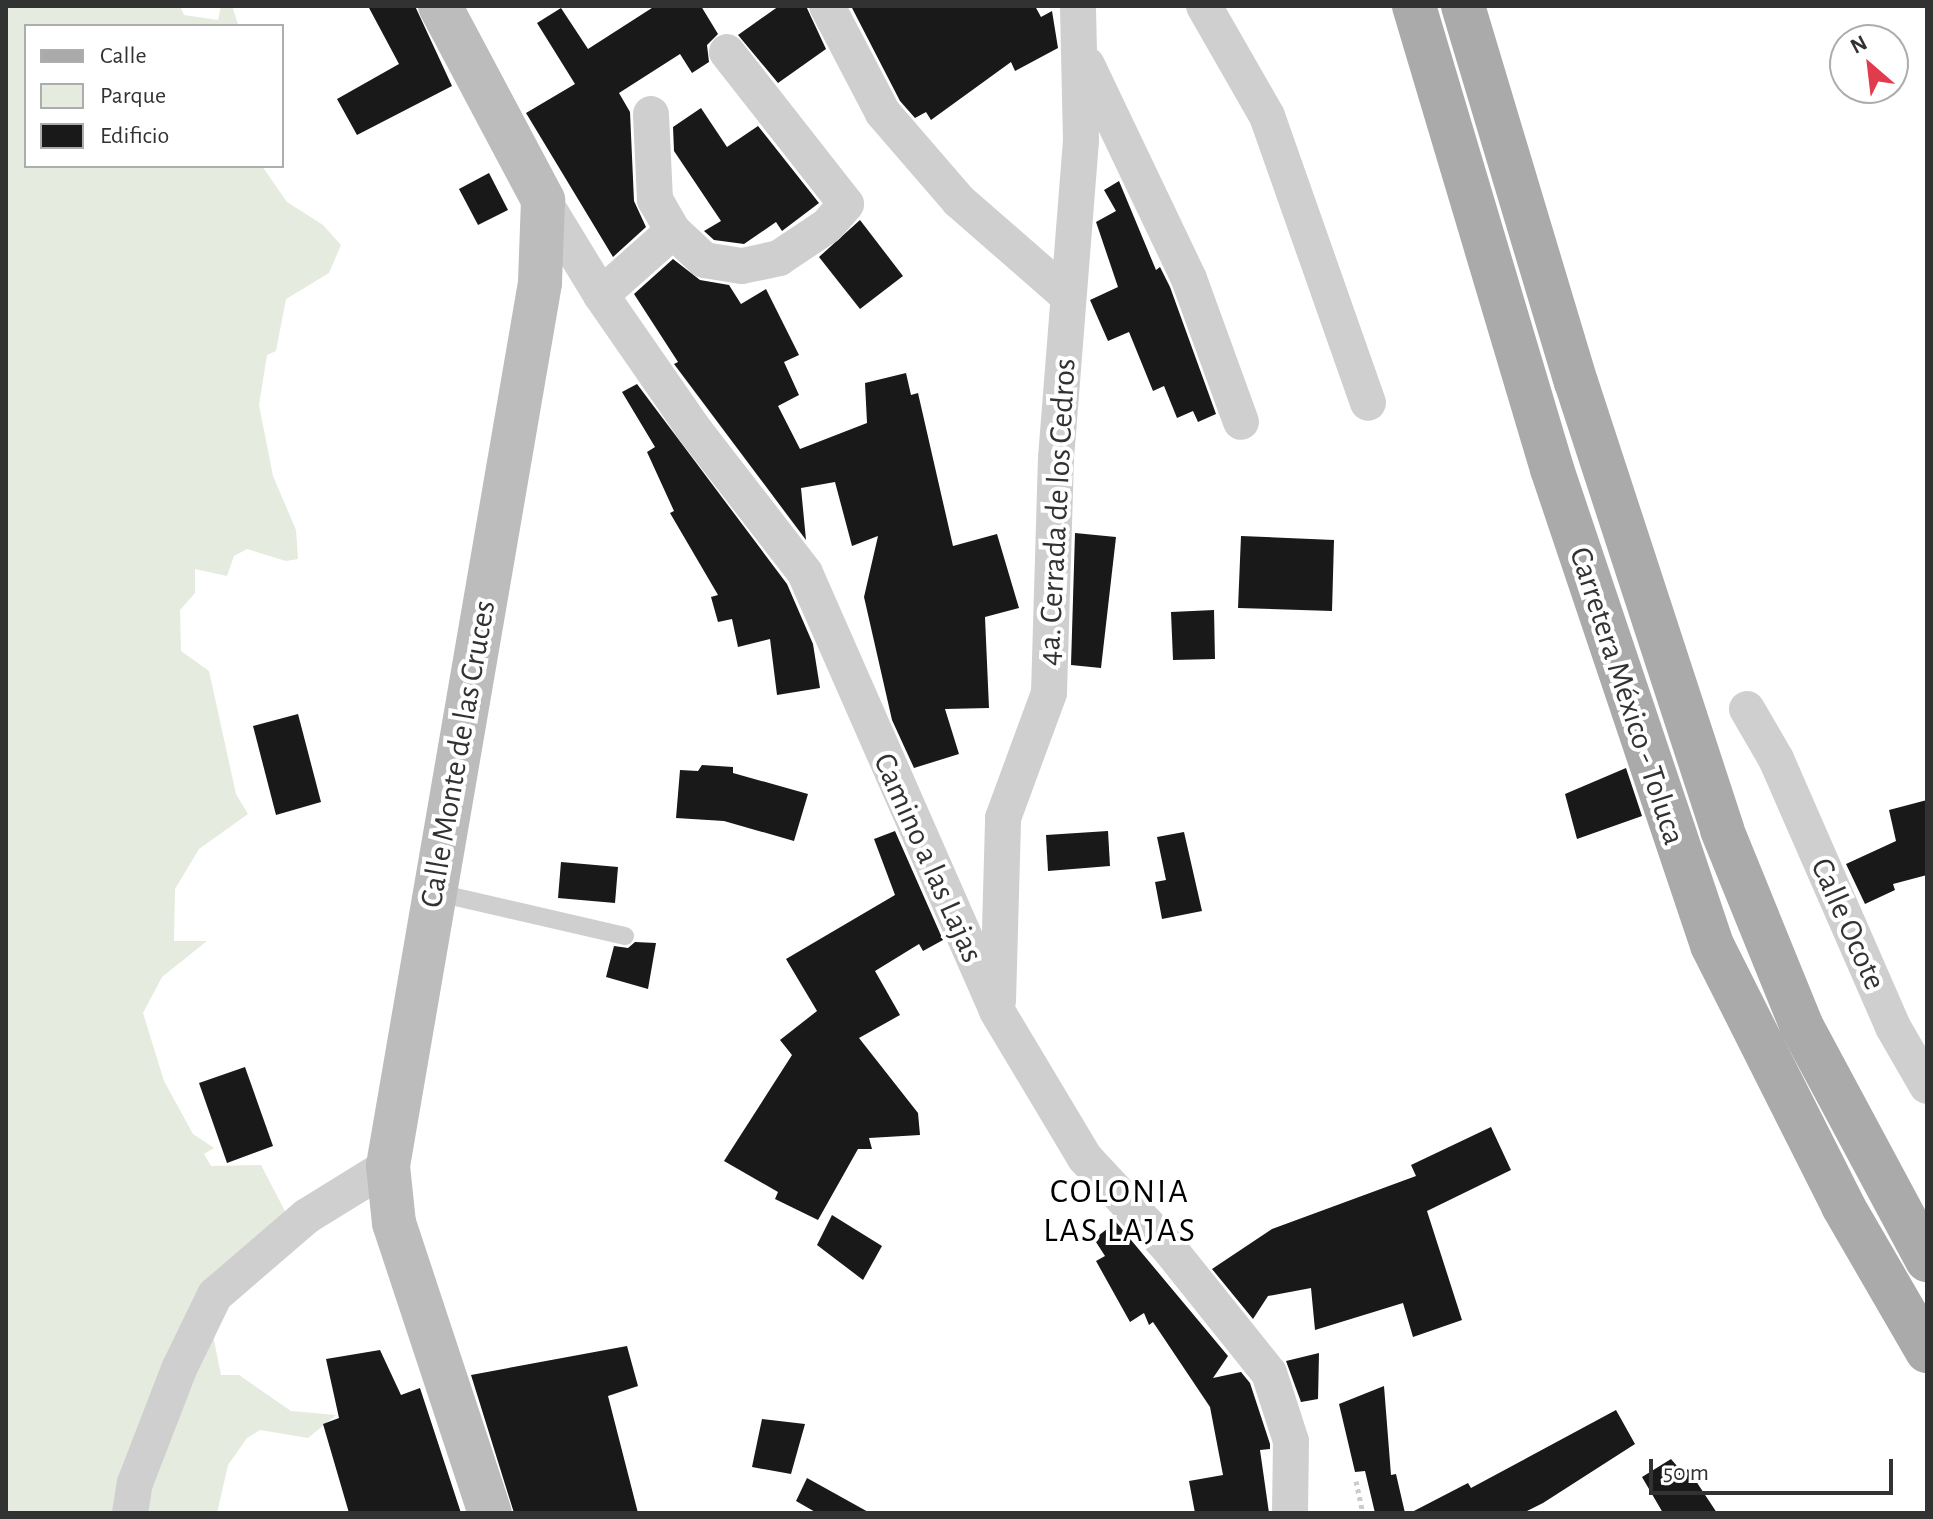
<!DOCTYPE html>
<meta charset="utf-8">
<style>
body{margin:0}
#map{position:relative;width:1933px;height:1519px;overflow:hidden;background:#fff;font-family:"Alegreya Sans",sans-serif}
div>[style]{position:absolute}
.green>*{inset:0;background:#e5ebde}
.building>*{inset:0;background:#191919}
.path>*{height:5px;margin-top:-2.5px;transform-origin:0;background:repeating-linear-gradient(90deg,#ccc 0 4px,transparent 0 8px)}
.lane>*{height:18px;margin:-9px;padding:0 9px;transform-origin:9px;border-radius:9px;background:#cfcfcf}
.street>*{height:36px;margin:-18px;padding:0 18px;transform-origin:18px;border-radius:18px;background:#cfcfcf}
.secondary>*{height:44px;margin:-22px;padding:0 22px;transform-origin:22px;border-radius:22px;background:#bcbcbc}
.primary>*{height:44px;margin:-22px;padding:0 22px;transform-origin:22px;border-radius:22px;background:#aaa}
span{translate:-50% -50%;white-space:nowrap;text-align:center;line-height:1.15;-webkit-text-stroke:8px #fff;paint-order:stroke}
.street-label{font-size:32px;color:#323232}
.neighbourhood-label{font-size:34px;color:#000;letter-spacing:2px}
.frame{position:absolute;inset:0;border:8px solid #323232;pointer-events:none}
.legend{position:absolute;left:24px;top:24px;width:260px;height:144px;box-sizing:border-box;background:#fff;border:2px solid #adadad;margin:0;padding:10px 14px;list-style:none;font-size:24px;color:#323232}
.legend li{display:flex;align-items:center;gap:16px;height:40px}
.legend b{width:40px;border:2px solid #adadad}
.north{position:absolute;left:1829px;top:24px;width:80px;height:80px;box-sizing:border-box;background:#fff;border:2px solid #adadad;border-radius:50%;rotate:332deg;font-size:22px;font-weight:700;line-height:32px;text-align:center;color:#323232}
.north::after{content:'';display:block;margin:auto;width:28px;height:36px;background:#e23b4e;clip-path:polygon(50% 0,100% 100%,50% 72%,0 100%)}
.scale{position:absolute;left:1649px;top:1459px;width:244px;height:36px;box-sizing:border-box;border:4px solid #323232;border-top:0;padding-left:10px;font-size:24px;line-height:28px;white-space:nowrap;color:#323232;-webkit-text-stroke:6px #fff;paint-order:stroke}
</style>
<div id="map">
<div class="green">
<div style="clip-path:polygon(6px 6px,180px 6px,184px 15px,218px 20px,221px 6px,232px 6px,238px 24px,233px 26px,26px 26px,26px 166px,262px 166px,287px 202px,323px 225px,341px 245px,329px 273px,286px 299px,276px 351px,267px 355px,259px 405px,273px 476px,296px 530px,298px 559px,286px 561px,247px 549px,234px 556px,227px 576px,195px 569px,195px 593px,180px 610px,181px 651px,209px 671px,236px 794px,248px 814px,199px 849px,175px 889px,174px 941px,207px 941px,162px 977px,143px 1013px,164px 1081px,193px 1134px,214px 1148px,204px 1154px,211px 1166px,261px 1165px,287px 1215px,220px 1278px,214px 1340px,221px 1375px,239px 1375px,291px 1411px,336px 1415px,308px 1438px,260px 1430px,247px 1438px,228px 1465px,217px 1513px,6px 1513px)"></div>
</div>
<div class="building">
<div style="clip-path:polygon(368px 6px,415px 6px,452px 86px,357px 135px,337px 99px,399px 64px)"></div>
<div style="clip-path:polygon(655px 6px,701px 6px,718px 34px,707px 45px,709px 62px,692px 73px,680px 54px,619px 93px,630px 112px,634px 201px,646px 227px,613px 257px,526px 113px,575px 84px,537px 23px,561px 8px,588px 49px)"></div>
<div style="clip-path:polygon(779px 6px,806px 6px,826px 49px,778px 83px,738px 35px)"></div>
<div style="clip-path:polygon(851px 6px,1035px 6px,1041px 17px,1052px 11px,1058px 48px,1015px 71px,1011px 62px,931px 120px,926px 112px,915px 118px,900px 101px)"></div>
<div style="clip-path:polygon(701px 108px,727px 147px,758px 126px,819px 203px,782px 231px,776px 222px,744px 244px,714px 240px,704px 231px,721px 221px,674px 151px,673px 127px)"></div>
<div style="clip-path:polygon(489px 173px,508px 210px,478px 225px,459px 189px)"></div>
<div style="clip-path:polygon(1119px 181px,1156px 270px,1160px 267px,1170px 287px,1216px 414px,1198px 422px,1193px 411px,1177px 418px,1164px 386px,1153px 391px,1129px 332px,1108px 341px,1090px 300px,1118px 287px,1096px 222px,1116px 211px,1104px 190px)"></div>
<div style="clip-path:polygon(860px 220px,903px 276px,860px 309px,819px 257px)"></div>
<div style="clip-path:polygon(673px 259px,700px 280px,729px 285px,741px 304px,766px 289px,799px 355px,784px 362px,799px 395px,778px 406px,800px 449px,867px 423px,865px 383px,906px 373px,911px 395px,918px 393px,953px 546px,997px 534px,1019px 608px,985px 617px,989px 708px,945px 709px,959px 754px,914px 768px,892px 720px,864px 597px,878px 536px,852px 546px,835px 482px,801px 488px,806px 540px,674px 364px,678px 362px,634px 294px)"></div>
<div style="clip-path:polygon(637px 384px,787px 584px,813px 644px,820px 688px,777px 695px,770px 639px,738px 647px,732px 619px,718px 622px,711px 597px,718px 595px,670px 513px,674px 511px,647px 452px,655px 447px,622px 392px)"></div>
<div style="clip-path:polygon(1075px 533px,1116px 537px,1101px 668px,1071px 665px)"></div>
<div style="clip-path:polygon(1241px 536px,1334px 540px,1332px 611px,1238px 608px)"></div>
<div style="clip-path:polygon(1214px 610px,1215px 659px,1173px 660px,1171px 612px)"></div>
<div style="clip-path:polygon(298px 714px,321px 802px,276px 815px,253px 726px)"></div>
<div style="clip-path:polygon(702px 765px,733px 767px,733px 773px,808px 794px,794px 841px,724px 821px,676px 818px,680px 770px,698px 771px)"></div>
<div style="clip-path:polygon(1626px 768px,1642px 816px,1577px 839px,1565px 794px)"></div>
<div style="clip-path:polygon(1927px 800px,1927px 875px,1893px 884px,1895px 890px,1865px 904px,1846px 864px,1896px 841px,1889px 810px)"></div>
<div style="clip-path:polygon(895px 831px,943px 940px,923px 951px,919px 944px,875px 971px,900px 1015px,859px 1038px,918px 1113px,920px 1135px,869px 1138px,872px 1149px,858px 1149px,818px 1220px,775px 1199px,778px 1192px,724px 1161px,792px 1055px,780px 1040px,817px 1011px,786px 959px,895px 895px,874px 839px)"></div>
<div style="clip-path:polygon(1108px 831px,1110px 866px,1048px 871px,1046px 835px)"></div>
<div style="clip-path:polygon(1184px 832px,1202px 911px,1162px 919px,1155px 882px,1166px 880px,1157px 837px)"></div>
<div style="clip-path:polygon(561px 862px,618px 867px,615px 903px,558px 898px)"></div>
<div style="clip-path:polygon(635px 942px,656px 943px,648px 989px,606px 977px,614px 946px,628px 948px)"></div>
<div style="clip-path:polygon(245px 1067px,273px 1146px,227px 1163px,199px 1083px)"></div>
<div style="clip-path:polygon(1491px 1127px,1511px 1170px,1427px 1211px,1462px 1320px,1413px 1337px,1403px 1303px,1315px 1330px,1311px 1288px,1268px 1296px,1253px 1319px,1212px 1269px,1272px 1229px,1416px 1176px,1411px 1165px)"></div>
<div style="clip-path:polygon(832px 1215px,882px 1246px,863px 1280px,817px 1245px)"></div>
<div style="clip-path:polygon(1116px 1222px,1228px 1356px,1213px 1378px,1241px 1372px,1250px 1383px,1270px 1444px,1270px 1449px,1260px 1450px,1269px 1513px,1195px 1513px,1189px 1481px,1223px 1475px,1210px 1407px,1153px 1322px,1149px 1325px,1144px 1313px,1130px 1322px,1096px 1261px,1105px 1256px,1094px 1239px)"></div>
<div style="clip-path:polygon(627px 1346px,638px 1386px,608px 1396px,638px 1513px,514px 1513px,471px 1375px)"></div>
<div style="clip-path:polygon(380px 1350px,401px 1395px,420px 1388px,461px 1513px,349px 1513px,323px 1424px,339px 1418px,326px 1359px)"></div>
<div style="clip-path:polygon(1319px 1353px,1318px 1399px,1301px 1402px,1286px 1361px)"></div>
<div style="clip-path:polygon(1384px 1386px,1391px 1475px,1396px 1474px,1405px 1513px,1375px 1513px,1365px 1471px,1355px 1472px,1339px 1404px)"></div>
<div style="clip-path:polygon(1616px 1410px,1635px 1444px,1543px 1503px,1523px 1513px,1410px 1513px,1468px 1483px,1471px 1488px)"></div>
<div style="clip-path:polygon(762px 1419px,805px 1424px,791px 1474px,752px 1467px)"></div>
<div style="clip-path:polygon(1671px 1459px,1683px 1473px,1688px 1469px,1717px 1513px,1663px 1513px,1642px 1477px)"></div>
<div style="clip-path:polygon(807px 1478px,870px 1513px,817px 1513px,796px 1501px)"></div>
</div>
<div class="path">
<div style="left:1356px;top:1481px;width:33px;rotate:78deg"></div>
</div>
<div class="lane">
<div style="left:434px;top:892px;width:196px;rotate:13deg"></div>
</div>
<div class="street">
<div style="left:827px;top:6px;width:121px;rotate:62.4deg"></div>
<div style="left:883px;top:113px;width:116px;rotate:49.2deg"></div>
<div style="left:959px;top:201px;width:145px;rotate:41.1deg"></div>
<div style="left:1204px;top:6px;width:127px;rotate:60.2deg"></div>
<div style="left:1267px;top:116px;width:304px;rotate:70.6deg"></div>
<div style="left:1087px;top:65px;width:237px;rotate:64.5deg"></div>
<div style="left:1189px;top:279px;width:152px;rotate:70deg"></div>
<div style="left:543px;top:200px;width:111px;rotate:58.6deg"></div>
<div style="left:601px;top:295px;width:162px;rotate:55.3deg"></div>
<div style="left:693px;top:428px;width:183px;rotate:52.3deg"></div>
<div style="left:805px;top:573px;width:478px;rotate:66.3deg"></div>
<div style="left:997px;top:1011px;width:171px;rotate:59.1deg"></div>
<div style="left:1085px;top:1158px;width:122px;rotate:47deg"></div>
<div style="left:1168px;top:1247px;width:161px;rotate:51.3deg"></div>
<div style="left:1269px;top:1373px;width:71px;rotate:72.1deg"></div>
<div style="left:1291px;top:1441px;width:72px;rotate:90.8deg"></div>
<div style="left:673px;top:231px;width:42px;rotate:43.1deg"></div>
<div style="left:704px;top:260px;width:38px;rotate:9deg"></div>
<div style="left:742px;top:266px;width:38px;rotate:-12deg"></div>
<div style="left:779px;top:258px;width:58px;rotate:-33.7deg"></div>
<div style="left:827px;top:226px;width:29px;rotate:-49deg"></div>
<div style="left:846px;top:204px;width:193px;rotate:-128.1deg"></div>
<div style="left:601px;top:295px;width:96px;rotate:-41.6deg"></div>
<div style="left:673px;top:231px;width:36px;rotate:-120deg"></div>
<div style="left:655px;top:200px;width:86px;rotate:-92.7deg"></div>
<div style="left:1747px;top:709px;width:58px;rotate:59.9deg"></div>
<div style="left:1776px;top:759px;width:292px;rotate:66.4deg"></div>
<div style="left:1893px;top:1027px;width:68px;rotate:60deg"></div>
<div style="left:998px;top:1001px;width:183px;rotate:-88.4deg"></div>
<div style="left:1003px;top:818px;width:133px;rotate:-69.8deg"></div>
<div style="left:1049px;top:693px;width:235px;rotate:-88.3deg"></div>
<div style="left:1056px;top:458px;width:318px;rotate:-85.5deg"></div>
<div style="left:1081px;top:141px;width:135px;rotate:-91.3deg"></div>
<div style="left:130px;top:1513px;width:30px;rotate:-81deg"></div>
<div style="left:135px;top:1483px;width:122px;rotate:-68.9deg"></div>
<div style="left:179px;top:1369px;width:82px;rotate:-64.1deg"></div>
<div style="left:215px;top:1295px;width:121px;rotate:-40.7deg"></div>
<div style="left:307px;top:1216px;width:95px;rotate:-31.7deg"></div>
</div>
<div class="secondary">
<div style="left:440px;top:6px;width:220px;rotate:62deg"></div>
<div style="left:543px;top:200px;width:83px;rotate:92.1deg"></div>
<div style="left:540px;top:283px;width:896px;rotate:99.77deg"></div>
<div style="left:388px;top:1166px;width:57px;rotate:84deg"></div>
<div style="left:394px;top:1223px;width:305px;rotate:71.7deg"></div>
</div>
<div class="primary">
<div style="left:1414px;top:6px;width:483px;rotate:73.4deg"></div>
<div style="left:1552px;top:469px;width:502px;rotate:71.42deg"></div>
<div style="left:1712px;top:945px;width:292px;rotate:63.3deg"></div>
<div style="left:1843px;top:1206px;width:168px;rotate:59.9deg"></div>
<div style="left:1463px;top:6px;width:393px;rotate:73.3deg"></div>
<div style="left:1576px;top:382px;width:471px;rotate:71.9deg"></div>
<div style="left:1722px;top:830px;width:210px;rotate:67.9deg"></div>
<div style="left:1801px;top:1025px;width:267px;rotate:61.8deg"></div>
</div>
<div class="street-label">
<span style="left:1057px;top:512px;rotate:-87deg">4a. Cerrada de los Cedros</span>
<span style="left:1627px;top:696px;rotate:72deg">Carretera México - Toluca</span>
<span style="left:458px;top:754px;rotate:-80deg">Calle Monte de las Cruces</span>
<span style="left:928px;top:858px;rotate:66deg">Camino a las Lajas</span>
<span style="left:1848px;top:924px;rotate:66deg">Calle Ocote</span>
</div>
<div class="neighbourhood-label">
<span style="left:1120px;top:1212px">COLONIA<br>LAS LAJAS</span>
</div>
<div class="frame"></div>
<ul class="legend">
<li><b style="height:10px;background:#aaa"></b>Calle</li>
<li><b style="height:22px;background:#e5ebde"></b>Parque</li>
<li><b style="height:22px;background:#191919"></b>Edificio</li>
</ul>
<div class="north">N</div>
<div class="scale">50 m</div>
</div>
